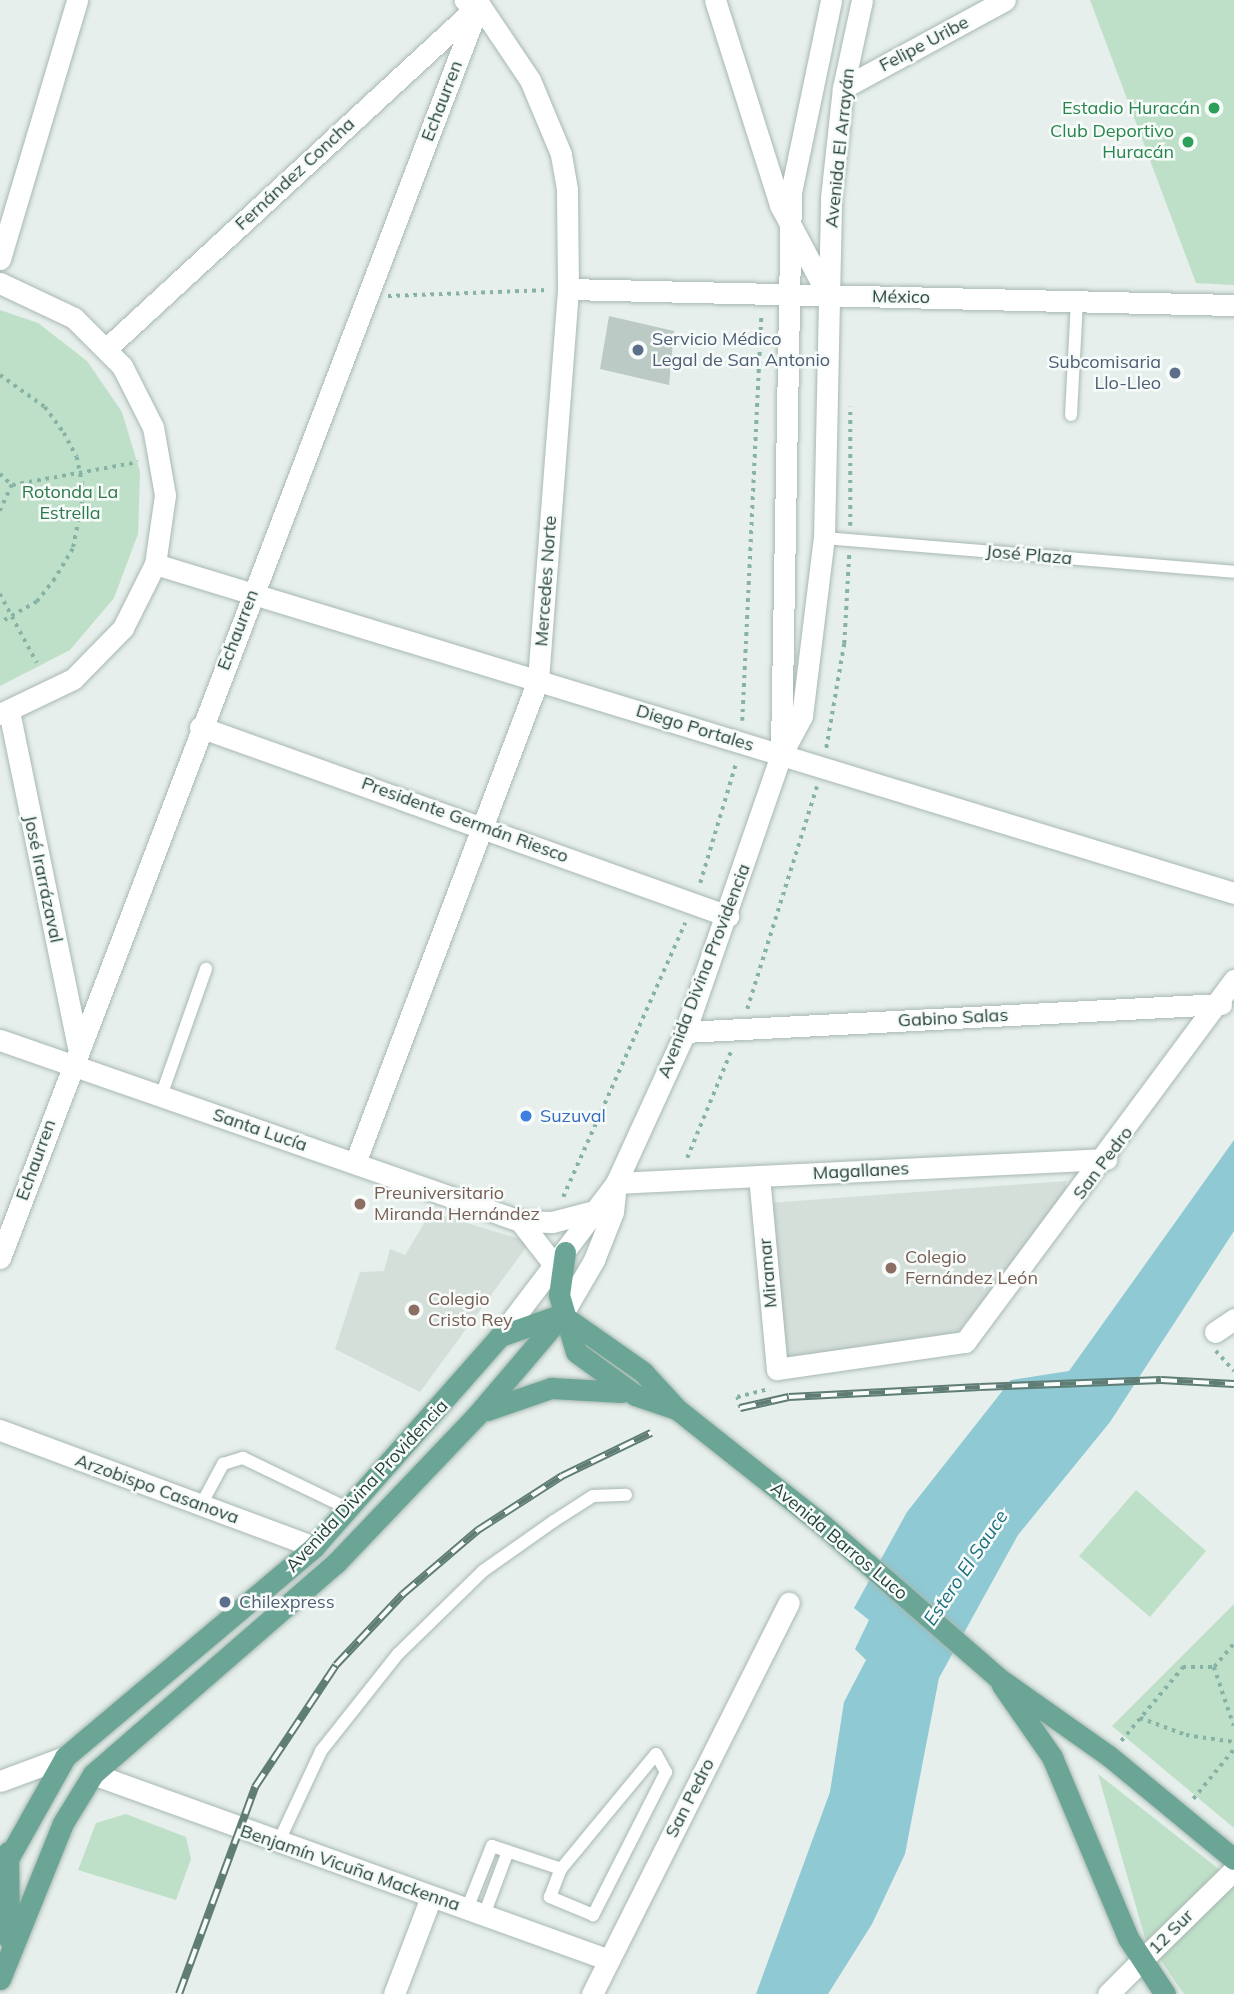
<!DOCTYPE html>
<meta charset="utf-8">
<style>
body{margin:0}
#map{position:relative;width:1234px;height:1994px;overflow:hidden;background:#e6efeb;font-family:Mulish,sans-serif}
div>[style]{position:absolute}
.built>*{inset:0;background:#d4dfda}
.green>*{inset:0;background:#bfe0c8}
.water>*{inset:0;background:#8ec9d4}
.building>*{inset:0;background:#bbcac4}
.path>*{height:3.5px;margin-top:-1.75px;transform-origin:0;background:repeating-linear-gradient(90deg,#86b3a5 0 3.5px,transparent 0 8.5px)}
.roads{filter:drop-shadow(0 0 2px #a8b8b2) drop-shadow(0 0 2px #a8b8b2)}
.service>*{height:12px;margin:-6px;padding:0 6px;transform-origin:6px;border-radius:6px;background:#fff}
.minor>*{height:21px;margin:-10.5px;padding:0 10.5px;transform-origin:10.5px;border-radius:10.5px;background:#fff}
.tertiary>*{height:21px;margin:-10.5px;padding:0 10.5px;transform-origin:10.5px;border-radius:10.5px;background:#fff}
.primary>*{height:21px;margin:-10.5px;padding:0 10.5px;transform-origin:10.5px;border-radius:10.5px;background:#6aa596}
.rail>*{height:8px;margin-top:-4px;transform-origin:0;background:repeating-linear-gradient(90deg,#f7fbf9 0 16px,#5f7d75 0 32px);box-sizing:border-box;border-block:2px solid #5f7d75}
.dots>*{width:19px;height:19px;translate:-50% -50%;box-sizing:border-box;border:4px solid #f7fbf9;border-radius:50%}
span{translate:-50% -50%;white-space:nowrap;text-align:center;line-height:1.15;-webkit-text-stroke:5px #f7fbf9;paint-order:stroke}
.street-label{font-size:18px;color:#24423a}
.leisure-label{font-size:18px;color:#27864d}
.right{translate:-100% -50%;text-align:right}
.service-label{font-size:18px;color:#4e5e75}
.left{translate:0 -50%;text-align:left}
.park-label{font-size:18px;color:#2d7a4b}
.shop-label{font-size:18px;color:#366cbe}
.education-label{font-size:18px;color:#785e54}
.water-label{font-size:19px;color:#1c6f80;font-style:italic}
</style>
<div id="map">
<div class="built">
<div style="clip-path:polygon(1066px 1181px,1067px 1199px,957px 1333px,777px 1369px,769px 1203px)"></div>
<div style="clip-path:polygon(431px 1212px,530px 1242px,420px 1392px,335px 1349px,360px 1272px,384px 1271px,390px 1249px,405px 1255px)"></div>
</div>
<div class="green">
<div style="clip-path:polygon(1090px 0,1234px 0,1234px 285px,1196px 283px)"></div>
<div style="clip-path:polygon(0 310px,38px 323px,87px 361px,122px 412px,140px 472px,138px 534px,114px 598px,70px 650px,0 686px)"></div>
<div style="clip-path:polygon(1136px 1490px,1206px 1551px,1150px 1617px,1079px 1556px)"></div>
<div style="clip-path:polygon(1234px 1604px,1234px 1828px,1112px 1726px)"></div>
<div style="clip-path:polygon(1098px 1774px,1234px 1881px,1234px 1994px,1184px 1994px,1145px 1938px)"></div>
<div style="clip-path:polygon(126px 1814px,186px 1837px,191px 1859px,176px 1900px,78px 1870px,96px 1823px)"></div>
</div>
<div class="water">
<div style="clip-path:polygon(1234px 1140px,1234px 1231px,1110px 1422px,1018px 1535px,939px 1678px,905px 1854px,872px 1924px,828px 1994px,756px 1994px,830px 1792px,844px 1702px,866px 1660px,855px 1649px,869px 1620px,854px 1608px,907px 1512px,1011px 1380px,1069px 1371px)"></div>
</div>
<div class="building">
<div style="clip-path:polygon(609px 316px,674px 331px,669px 385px,600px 369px)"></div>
</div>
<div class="path">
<div style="left:388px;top:296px;width:161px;rotate:-2.1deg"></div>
<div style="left:0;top:375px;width:55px;rotate:35.4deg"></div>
<div style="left:45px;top:407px;width:32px;rotate:54deg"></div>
<div style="left:64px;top:433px;width:27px;rotate:62deg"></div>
<div style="left:77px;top:457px;width:38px;rotate:79deg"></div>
<div style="left:84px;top:494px;width:56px;rotate:101.3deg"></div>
<div style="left:73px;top:549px;width:35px;rotate:121deg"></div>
<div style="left:55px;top:579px;width:29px;rotate:128deg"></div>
<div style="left:37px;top:602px;width:43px;rotate:150.4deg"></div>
<div style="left:0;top:474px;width:16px;rotate:43deg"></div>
<div style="left:12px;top:485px;width:29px;rotate:115deg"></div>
<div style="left:12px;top:485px;width:128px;rotate:-10.3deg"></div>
<div style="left:850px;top:526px;width:119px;rotate:-90deg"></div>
<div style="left:0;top:594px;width:78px;rotate:61.8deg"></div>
<div style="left:742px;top:721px;width:408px;rotate:-87.3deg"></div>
<div style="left:826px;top:748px;width:106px;rotate:-80.2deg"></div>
<div style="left:844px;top:644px;width:90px;rotate:-86.8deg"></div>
<div style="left:700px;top:883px;width:125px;rotate:-73.3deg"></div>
<div style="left:747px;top:1009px;width:234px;rotate:-72.6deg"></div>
<div style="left:687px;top:1158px;width:118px;rotate:-67.6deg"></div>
<div style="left:563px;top:1197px;width:300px;rotate:-66deg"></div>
<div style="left:1216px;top:1351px;width:27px;rotate:48deg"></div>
<div style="left:740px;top:1408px;width:11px;rotate:-105deg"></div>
<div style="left:737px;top:1397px;width:34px;rotate:-14deg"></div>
<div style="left:1214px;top:1667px;width:62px;rotate:71.3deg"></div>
<div style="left:1140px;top:1718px;width:49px;rotate:20.3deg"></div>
<div style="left:1186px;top:1735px;width:49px;rotate:8.3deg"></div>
<div style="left:1121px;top:1741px;width:97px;rotate:-50deg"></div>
<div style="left:1183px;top:1667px;width:31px"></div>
<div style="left:1214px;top:1667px;width:31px;rotate:-50deg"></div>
<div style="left:1193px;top:1799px;width:65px;rotate:-50.6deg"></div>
</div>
<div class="roads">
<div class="service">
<div style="left:1071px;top:415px;width:116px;rotate:-87deg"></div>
<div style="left:824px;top:538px;width:411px;rotate:4.7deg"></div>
<div style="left:161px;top:1096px;width:135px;rotate:-70.5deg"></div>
<div style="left:201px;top:1505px;width:47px;rotate:-61.8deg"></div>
<div style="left:223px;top:1464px;width:21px;rotate:-17deg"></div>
<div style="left:243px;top:1458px;width:118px;rotate:25.7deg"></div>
<div style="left:278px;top:1843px;width:102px;rotate:-64.9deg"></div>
<div style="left:321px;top:1751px;width:124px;rotate:-51.6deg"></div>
<div style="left:398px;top:1654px;width:119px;rotate:-44.3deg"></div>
<div style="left:483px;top:1571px;width:87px;rotate:-35.2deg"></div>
<div style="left:554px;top:1521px;width:46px;rotate:-32.7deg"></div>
<div style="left:593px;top:1496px;width:33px;rotate:-2deg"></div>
<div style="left:467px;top:1909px;width:68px;rotate:-68.4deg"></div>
<div style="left:492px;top:1846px;width:73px;rotate:18.4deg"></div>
<div style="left:561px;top:1869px;width:149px;rotate:-50.4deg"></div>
<div style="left:656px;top:1754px;width:21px;rotate:61deg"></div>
<div style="left:666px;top:1772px;width:161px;rotate:117deg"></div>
<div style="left:593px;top:1915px;width:47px;rotate:-157.3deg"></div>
<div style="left:550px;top:1897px;width:30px;rotate:-69deg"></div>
<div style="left:484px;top:1915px;width:68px;rotate:-69.4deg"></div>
</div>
<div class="minor">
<div style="left:843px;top:88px;width:184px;rotate:-28.5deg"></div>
<div style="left:0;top:259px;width:270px;rotate:-73.4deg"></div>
<div style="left:0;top:283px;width:82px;rotate:25.3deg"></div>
<div style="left:74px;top:318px;width:68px;rotate:45deg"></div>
<div style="left:122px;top:366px;width:68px;rotate:63.1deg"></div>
<div style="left:153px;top:427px;width:69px;rotate:80deg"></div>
<div style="left:165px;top:495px;width:70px;rotate:98.2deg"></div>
<div style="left:155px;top:564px;width:72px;rotate:116.6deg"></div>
<div style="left:123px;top:628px;width:71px;rotate:134.4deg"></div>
<div style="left:73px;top:679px;width:81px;rotate:154.4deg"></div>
<div style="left:568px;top:289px;width:666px;rotate:1.38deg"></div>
<div style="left:107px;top:348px;width:500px;rotate:-42.7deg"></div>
<div style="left:155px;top:564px;width:1128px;rotate:16.96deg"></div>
<div style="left:9px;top:711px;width:342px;rotate:78.4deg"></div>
<div style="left:200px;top:727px;width:561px;rotate:19.7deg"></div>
<div style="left:685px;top:1032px;width:537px;rotate:-2.99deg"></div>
<div style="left:0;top:1040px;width:551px;rotate:19.19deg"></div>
<div style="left:520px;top:1221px;width:32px;rotate:2deg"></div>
<div style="left:552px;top:1222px;width:43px;rotate:-14.7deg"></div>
<div style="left:355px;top:1163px;width:517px;rotate:-69.25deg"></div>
<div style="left:538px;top:680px;width:392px;rotate:-85.6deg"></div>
<div style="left:568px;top:289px;width:100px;rotate:-90.6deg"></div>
<div style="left:567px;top:189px;width:36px;rotate:-100deg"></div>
<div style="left:561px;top:154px;width:80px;rotate:-112.7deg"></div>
<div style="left:530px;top:80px;width:92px;rotate:-123.9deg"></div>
<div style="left:479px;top:4px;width:15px;rotate:-164deg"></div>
<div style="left:759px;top:1176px;width:194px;rotate:84.7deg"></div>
<div style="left:777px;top:1369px;width:190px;rotate:-8.2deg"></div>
<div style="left:965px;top:1342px;width:451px;rotate:-53.4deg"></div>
<div style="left:616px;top:1183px;width:491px;rotate:-2.8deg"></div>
<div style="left:520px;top:1221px;width:57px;rotate:52.1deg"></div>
<div style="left:0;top:1258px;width:1342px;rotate:-69.09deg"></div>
<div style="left:1215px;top:1332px;width:23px;rotate:-34deg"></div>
<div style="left:0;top:1430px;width:335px;rotate:20.4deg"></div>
<div style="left:93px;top:1774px;width:548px;rotate:19.82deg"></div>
<div style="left:394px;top:1994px;width:104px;rotate:-69.1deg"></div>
<div style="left:592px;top:1994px;width:438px;rotate:-63.3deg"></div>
<div style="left:1108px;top:1994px;width:47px;rotate:-45deg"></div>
</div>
<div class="tertiary">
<div style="left:715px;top:0;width:215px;rotate:72.4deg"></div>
<div style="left:780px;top:205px;width:104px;rotate:62deg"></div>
<div style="left:781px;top:749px;width:557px;rotate:-88.97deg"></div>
<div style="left:791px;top:192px;width:196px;rotate:-78.2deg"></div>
<div style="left:562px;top:1315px;width:64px;rotate:-59.8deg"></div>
<div style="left:594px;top:1260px;width:52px;rotate:-68.4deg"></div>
<div style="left:613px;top:1212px;width:29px;rotate:-84deg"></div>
<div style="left:500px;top:1336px;width:192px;rotate:-52.8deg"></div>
<div style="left:616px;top:1183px;width:166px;rotate:-65.4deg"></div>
<div style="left:685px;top:1032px;width:293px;rotate:-70.9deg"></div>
<div style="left:781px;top:755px;width:44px;rotate:-61.7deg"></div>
<div style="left:802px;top:716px;width:179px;rotate:-83deg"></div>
<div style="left:824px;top:538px;width:340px;rotate:-88.8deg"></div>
<div style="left:831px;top:198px;width:111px;rotate:-83.8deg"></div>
<div style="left:843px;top:88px;width:90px;rotate:-77.8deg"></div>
<div style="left:0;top:1781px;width:69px;rotate:-20.3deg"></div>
<div style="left:1141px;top:1961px;width:130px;rotate:-44.4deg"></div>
</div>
<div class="primary">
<div style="left:565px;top:1252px;width:43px;rotate:97.9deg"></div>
<div style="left:559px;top:1295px;width:59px;rotate:73.4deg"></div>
<div style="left:576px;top:1352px;width:73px;rotate:36.1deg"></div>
<div style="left:635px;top:1395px;width:43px;rotate:18.9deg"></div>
<div style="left:562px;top:1315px;width:99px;rotate:35.1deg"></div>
<div style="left:643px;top:1372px;width:52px;rotate:47.4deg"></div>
<div style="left:678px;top:1410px;width:185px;rotate:38.4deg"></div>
<div style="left:823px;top:1525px;width:231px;rotate:41.1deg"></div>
<div style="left:997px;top:1677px;width:137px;rotate:35.2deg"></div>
<div style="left:1109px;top:1756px;width:162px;rotate:39.5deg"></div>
<div style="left:487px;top:1410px;width:68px;rotate:-19deg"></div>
<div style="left:551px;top:1388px;width:71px;rotate:3.2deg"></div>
<div style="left:1002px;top:1685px;width:88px;rotate:55.2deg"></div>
<div style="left:1052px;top:1757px;width:196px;rotate:67.2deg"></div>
<div style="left:1128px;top:1938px;width:67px;rotate:56.5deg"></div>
<div style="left:8px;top:1852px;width:87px;rotate:89.3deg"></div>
<div style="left:0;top:1873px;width:133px;rotate:-60.7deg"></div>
<div style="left:65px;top:1757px;width:326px;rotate:-40.1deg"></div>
<div style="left:314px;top:1547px;width:281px;rotate:-48.6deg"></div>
<div style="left:500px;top:1336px;width:64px;rotate:-19.3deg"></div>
<div style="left:0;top:1979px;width:168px;rotate:-68deg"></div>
<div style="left:63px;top:1823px;width:57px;rotate:-58.5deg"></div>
<div style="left:93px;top:1774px;width:322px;rotate:-41deg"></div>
<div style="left:336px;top:1563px;width:203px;rotate:-46.4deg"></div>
<div style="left:476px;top:1416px;width:133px;rotate:-49.6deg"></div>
</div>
</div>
<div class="rail">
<div style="left:740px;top:1408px;width:50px;rotate:-12.7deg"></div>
<div style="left:789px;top:1397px;width:191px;rotate:-3deg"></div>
<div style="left:980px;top:1387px;width:181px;rotate:-2.2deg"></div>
<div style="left:1161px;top:1380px;width:73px;rotate:3.1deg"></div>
<div style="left:179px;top:1994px;width:221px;rotate:-69.8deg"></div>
<div style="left:255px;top:1787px;width:146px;rotate:-56.4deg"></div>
<div style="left:336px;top:1665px;width:98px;rotate:-46.7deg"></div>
<div style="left:403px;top:1594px;width:99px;rotate:-40.5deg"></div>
<div style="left:478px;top:1530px;width:100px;rotate:-32.7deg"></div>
<div style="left:562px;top:1476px;width:99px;rotate:-25.8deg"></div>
</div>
<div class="dots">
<div style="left:1214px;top:108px;background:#2e9e5b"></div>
<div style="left:1188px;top:142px;background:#2e9e5b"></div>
<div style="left:638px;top:350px;background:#5c6f8a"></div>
<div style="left:1175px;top:373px;background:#5c6f8a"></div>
<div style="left:526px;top:1116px;background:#3f7fe0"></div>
<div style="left:360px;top:1204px;background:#8d6e63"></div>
<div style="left:891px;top:1268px;background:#8d6e63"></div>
<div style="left:414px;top:1310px;background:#8d6e63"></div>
<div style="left:225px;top:1602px;background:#5c6f8a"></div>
</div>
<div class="street-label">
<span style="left:924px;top:44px;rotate:-28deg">Felipe Uribe</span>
<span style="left:442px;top:101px;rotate:-69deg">Echaurren</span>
<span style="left:840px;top:148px;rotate:-84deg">Avenida El Arrayán</span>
<span style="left:295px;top:174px;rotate:-43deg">Fernández Concha</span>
<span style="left:901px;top:297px;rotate:1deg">México</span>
<span style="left:1029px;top:555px;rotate:5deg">José Plaza</span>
<span style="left:546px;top:581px;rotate:-86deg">Mercedes Norte</span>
<span style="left:238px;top:630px;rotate:-69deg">Echaurren</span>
<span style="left:695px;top:728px;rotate:17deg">Diego Portales</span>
<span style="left:465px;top:820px;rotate:20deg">Presidente Germán Riesco</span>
<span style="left:43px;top:879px;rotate:78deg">José Irarrázaval</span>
<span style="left:704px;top:971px;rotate:-69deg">Avenida Divina Providencia</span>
<span style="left:953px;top:1018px;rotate:-3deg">Gabino Salas</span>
<span style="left:260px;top:1130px;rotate:19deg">Santa Lucía</span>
<span style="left:36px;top:1160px;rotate:-70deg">Echaurren</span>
<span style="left:1103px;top:1163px;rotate:-53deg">San Pedro</span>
<span style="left:861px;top:1171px;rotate:-3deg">Magallanes</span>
<span style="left:768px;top:1273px;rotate:-95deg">Miramar</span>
<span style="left:367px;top:1486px;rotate:-47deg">Avenida Divina Providencia</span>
<span style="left:157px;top:1489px;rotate:20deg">Arzobispo Casanova</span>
<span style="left:839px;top:1541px;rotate:40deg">Avenida Barros Luco</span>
<span style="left:690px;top:1798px;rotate:-63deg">San Pedro</span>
<span style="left:350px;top:1868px;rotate:19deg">Benjamín Vicuña Mackenna</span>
<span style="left:1171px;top:1932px;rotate:-45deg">12 Sur</span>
</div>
<div class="leisure-label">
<span class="right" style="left:1200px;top:108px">Estadio Huracán</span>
<span class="right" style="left:1174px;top:142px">Club Deportivo<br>Huracán</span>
</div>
<div class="service-label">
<span class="left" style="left:652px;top:350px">Servicio Médico<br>Legal de San Antonio</span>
<span class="right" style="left:1161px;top:373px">Subcomisaria<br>Llo-Lleo</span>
<span class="left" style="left:239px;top:1602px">Chilexpress</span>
</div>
<div class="park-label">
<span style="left:70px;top:503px">Rotonda La<br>Estrella</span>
</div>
<div class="shop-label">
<span class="left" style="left:540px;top:1116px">Suzuval</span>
</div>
<div class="education-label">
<span class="left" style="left:374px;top:1204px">Preuniversitario<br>Miranda Hernández</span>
<span class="left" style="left:905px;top:1268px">Colegio<br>Fernández León</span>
<span class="left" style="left:428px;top:1310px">Colegio<br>Cristo Rey</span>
</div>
<div class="water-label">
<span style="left:966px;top:1568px;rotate:-56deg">Estero El Sauce</span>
</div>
</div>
